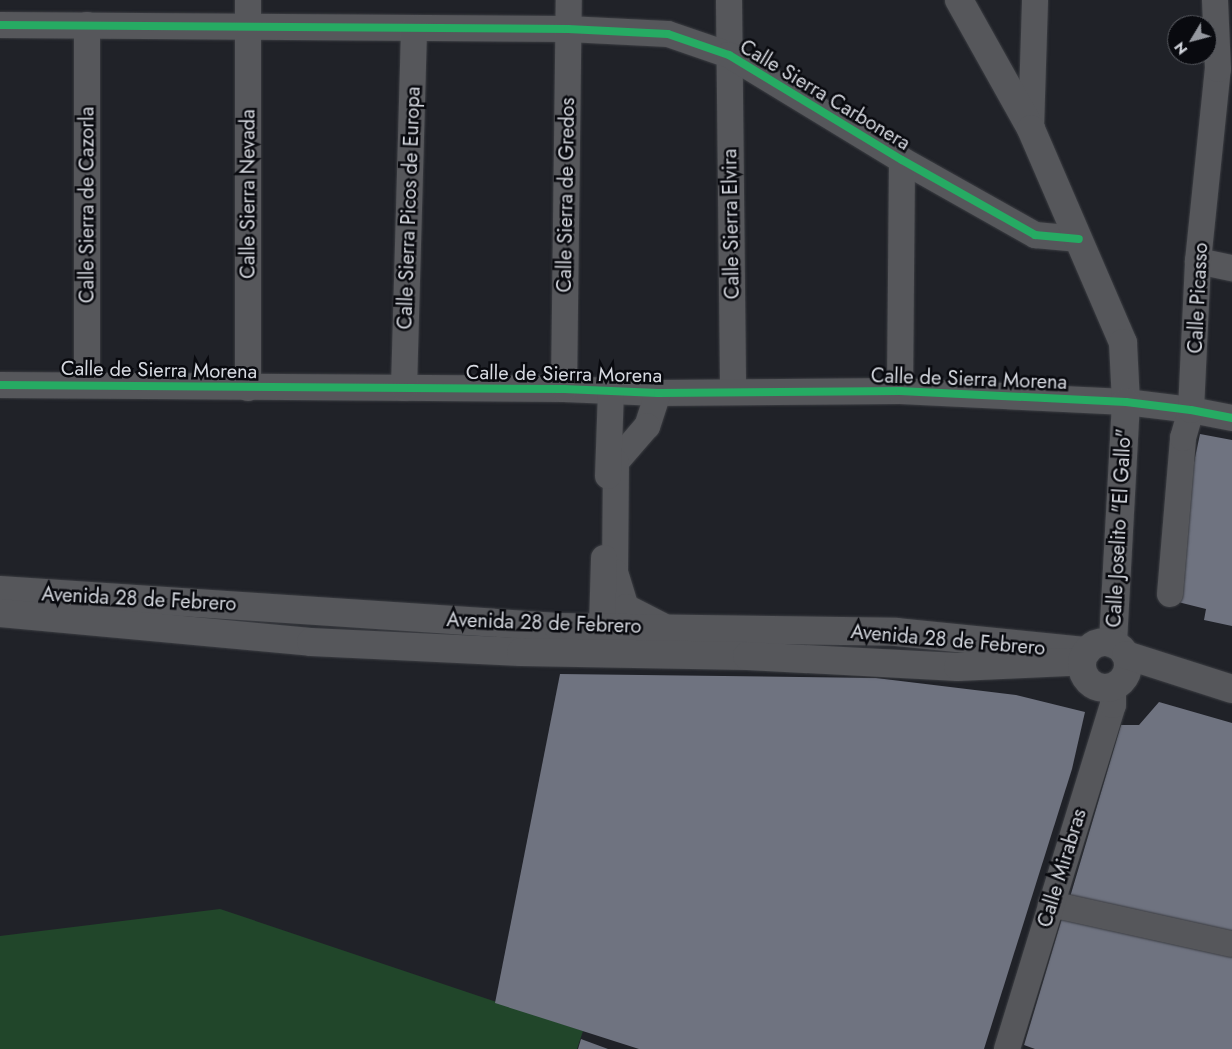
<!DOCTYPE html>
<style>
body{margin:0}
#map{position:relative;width:1232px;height:1049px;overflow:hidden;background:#202228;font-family:Jost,sans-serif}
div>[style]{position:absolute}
.green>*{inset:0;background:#21462a}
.building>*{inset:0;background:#6f7380}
.roads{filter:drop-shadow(0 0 1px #3b3d42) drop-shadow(0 0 1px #3b3d42)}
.minor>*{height:26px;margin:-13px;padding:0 13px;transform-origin:13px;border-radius:13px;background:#56575b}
.secondary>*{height:28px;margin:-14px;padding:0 14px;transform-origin:14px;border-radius:14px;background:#56575b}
.secondary>.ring{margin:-14px;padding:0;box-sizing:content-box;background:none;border:28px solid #56575b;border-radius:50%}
.cycleway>*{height:8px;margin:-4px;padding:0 4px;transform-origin:4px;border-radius:4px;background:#26ab63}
span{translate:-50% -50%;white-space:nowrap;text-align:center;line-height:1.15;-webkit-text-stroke:5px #090a0f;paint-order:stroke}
.street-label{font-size:20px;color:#d6d9e0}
.north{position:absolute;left:1167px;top:15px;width:50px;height:50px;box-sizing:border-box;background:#090a0f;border:1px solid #5b5d63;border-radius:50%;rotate:233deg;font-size:14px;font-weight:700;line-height:20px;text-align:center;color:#d6d9e0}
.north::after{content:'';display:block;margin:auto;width:18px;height:22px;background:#9699a0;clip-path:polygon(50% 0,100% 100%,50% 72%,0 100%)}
</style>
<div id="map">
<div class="green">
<div style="clip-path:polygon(220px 909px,583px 1031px,577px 1049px,0 1049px,0 936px)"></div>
</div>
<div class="building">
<div style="clip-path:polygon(1200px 434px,1232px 440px,1232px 626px,1204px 620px,1206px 609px,1178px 602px,1187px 495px)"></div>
<div style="clip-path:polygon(560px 674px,876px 678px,1016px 695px,1085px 712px,1072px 769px,984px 1049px,639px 1049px,495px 1003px)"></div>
<div style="clip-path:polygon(1159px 702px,1232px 723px,1232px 932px,1070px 897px,1121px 725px,1139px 725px)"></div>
<div style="clip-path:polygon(1063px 915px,1232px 954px,1232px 1049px,1035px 1049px,1024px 1045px)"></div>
<div style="clip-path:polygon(581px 1039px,608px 1049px,578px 1049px)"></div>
</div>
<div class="roads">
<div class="minor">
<div style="left:729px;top:0;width:392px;rotate:89.4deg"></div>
<div style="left:0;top:25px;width:568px;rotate:0.4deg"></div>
<div style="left:568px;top:29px;width:100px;rotate:2.9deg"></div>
<div style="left:668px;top:34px;width:65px;rotate:19deg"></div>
<div style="left:729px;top:55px;width:202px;rotate:31.3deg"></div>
<div style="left:902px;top:160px;width:153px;rotate:29.4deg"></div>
<div style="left:1035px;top:235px;width:44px;rotate:5.2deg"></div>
<div style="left:1031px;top:129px;width:129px;rotate:-88.2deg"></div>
<div style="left:1198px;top:261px;width:35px;rotate:12deg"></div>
<div style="left:0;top:385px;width:564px;rotate:0.41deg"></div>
<div style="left:564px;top:389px;width:94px;rotate:2.4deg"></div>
<div style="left:658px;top:393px;width:242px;rotate:-0.5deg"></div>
<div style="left:900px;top:391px;width:226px;rotate:2.8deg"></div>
<div style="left:1126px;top:402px;width:65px;rotate:7deg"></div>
<div style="left:1191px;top:410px;width:42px;rotate:11deg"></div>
<div style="left:87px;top:385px;width:360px;rotate:-90deg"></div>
<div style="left:248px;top:388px;width:388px;rotate:-90deg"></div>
<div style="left:404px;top:388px;width:360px;rotate:-88.4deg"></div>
<div style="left:564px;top:389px;width:389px;rotate:-89.3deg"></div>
<div style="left:900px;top:391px;width:231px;rotate:-89.5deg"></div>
<div style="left:658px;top:393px;width:35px;rotate:108deg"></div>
<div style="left:647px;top:426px;width:48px;rotate:130.7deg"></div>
<div style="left:616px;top:462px;width:110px;rotate:90.5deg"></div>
<div style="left:615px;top:572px;width:37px;rotate:73deg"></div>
<div style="left:626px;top:607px;width:46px;rotate:27.1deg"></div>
<div style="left:608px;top:476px;width:84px;rotate:-88deg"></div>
<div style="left:1170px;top:594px;width:157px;rotate:-85.2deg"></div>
<div style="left:1183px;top:438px;width:29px;rotate:-74deg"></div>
<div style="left:1191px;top:410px;width:149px;rotate:-87.3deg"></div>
<div style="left:1198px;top:261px;width:193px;rotate:-84.1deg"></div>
<div style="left:1218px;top:69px;width:69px;rotate:-92.5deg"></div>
<div style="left:602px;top:626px;width:68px;rotate:-88.3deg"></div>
<div style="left:1051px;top:904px;width:185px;rotate:12.5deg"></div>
<div style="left:1007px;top:1049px;width:360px;rotate:-72.9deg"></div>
<div style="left:1113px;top:705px;width:18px;rotate:-90deg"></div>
</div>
<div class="secondary">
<div style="left:959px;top:0;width:148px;rotate:60.8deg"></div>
<div style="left:1031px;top:129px;width:233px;rotate:66.7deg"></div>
<div style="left:1123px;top:343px;width:59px;rotate:87.1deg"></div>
<div style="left:1126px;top:402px;width:242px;rotate:93.1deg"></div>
<div style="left:0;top:590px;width:559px;rotate:3.79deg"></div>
<div style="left:558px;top:627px;width:338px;rotate:0.8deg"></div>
<div style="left:896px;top:632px;width:192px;rotate:5.7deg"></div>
<div style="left:0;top:613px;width:312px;rotate:5.3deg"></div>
<div style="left:311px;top:642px;width:210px;rotate:2.7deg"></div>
<div style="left:521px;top:652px;width:226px;rotate:1deg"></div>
<div style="left:747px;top:656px;width:211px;rotate:3deg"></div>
<div style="left:958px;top:667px;width:111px;rotate:-2.6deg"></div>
<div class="ring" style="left:1082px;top:642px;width:18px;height:18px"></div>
<div style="left:1126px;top:655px;width:111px;rotate:17.8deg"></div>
</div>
</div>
<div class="cycleway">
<div style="left:0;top:25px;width:568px;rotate:0.4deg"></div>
<div style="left:568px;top:29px;width:100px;rotate:2.9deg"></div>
<div style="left:668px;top:34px;width:65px;rotate:19deg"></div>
<div style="left:729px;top:55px;width:202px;rotate:31.3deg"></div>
<div style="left:902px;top:160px;width:153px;rotate:29.4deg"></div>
<div style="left:1035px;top:235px;width:44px;rotate:5.2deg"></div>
<div style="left:0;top:385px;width:564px;rotate:0.41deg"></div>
<div style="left:564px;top:389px;width:94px;rotate:2.4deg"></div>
<div style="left:658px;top:393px;width:242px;rotate:-0.5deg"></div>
<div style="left:900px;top:391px;width:226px;rotate:2.8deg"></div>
<div style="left:1126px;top:402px;width:65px;rotate:7deg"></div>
<div style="left:1191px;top:410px;width:42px;rotate:11deg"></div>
</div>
<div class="street-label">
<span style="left:825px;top:95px;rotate:31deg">Calle Sierra Carbonera</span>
<span style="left:248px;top:194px;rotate:-90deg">Calle Sierra Nevada</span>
<span style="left:566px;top:195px;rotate:-89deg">Calle Sierra de Gredos</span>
<span style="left:87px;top:205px;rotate:-90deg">Calle Sierra de Cazorla</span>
<span style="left:409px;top:208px;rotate:-88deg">Calle Sierra Picos de Europa</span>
<span style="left:731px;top:224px;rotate:-91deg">Calle Sierra Elvira</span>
<span style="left:1198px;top:298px;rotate:-87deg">Calle Picasso</span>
<span style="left:159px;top:370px;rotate:1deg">Calle de Sierra Morena</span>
<span style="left:564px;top:374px;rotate:1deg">Calle de Sierra Morena</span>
<span style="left:969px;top:379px;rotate:2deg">Calle de Sierra Morena</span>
<span style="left:1119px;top:528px;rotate:-87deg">Calle Joselito "El Gallo"</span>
<span style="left:139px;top:599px;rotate:3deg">Avenida 28 de Febrero</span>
<span style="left:544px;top:623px;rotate:2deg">Avenida 28 de Febrero</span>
<span style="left:948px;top:640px;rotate:5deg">Avenida 28 de Febrero</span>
<span style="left:1062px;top:868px;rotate:-73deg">Calle Mirabras</span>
</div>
<div class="north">N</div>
</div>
